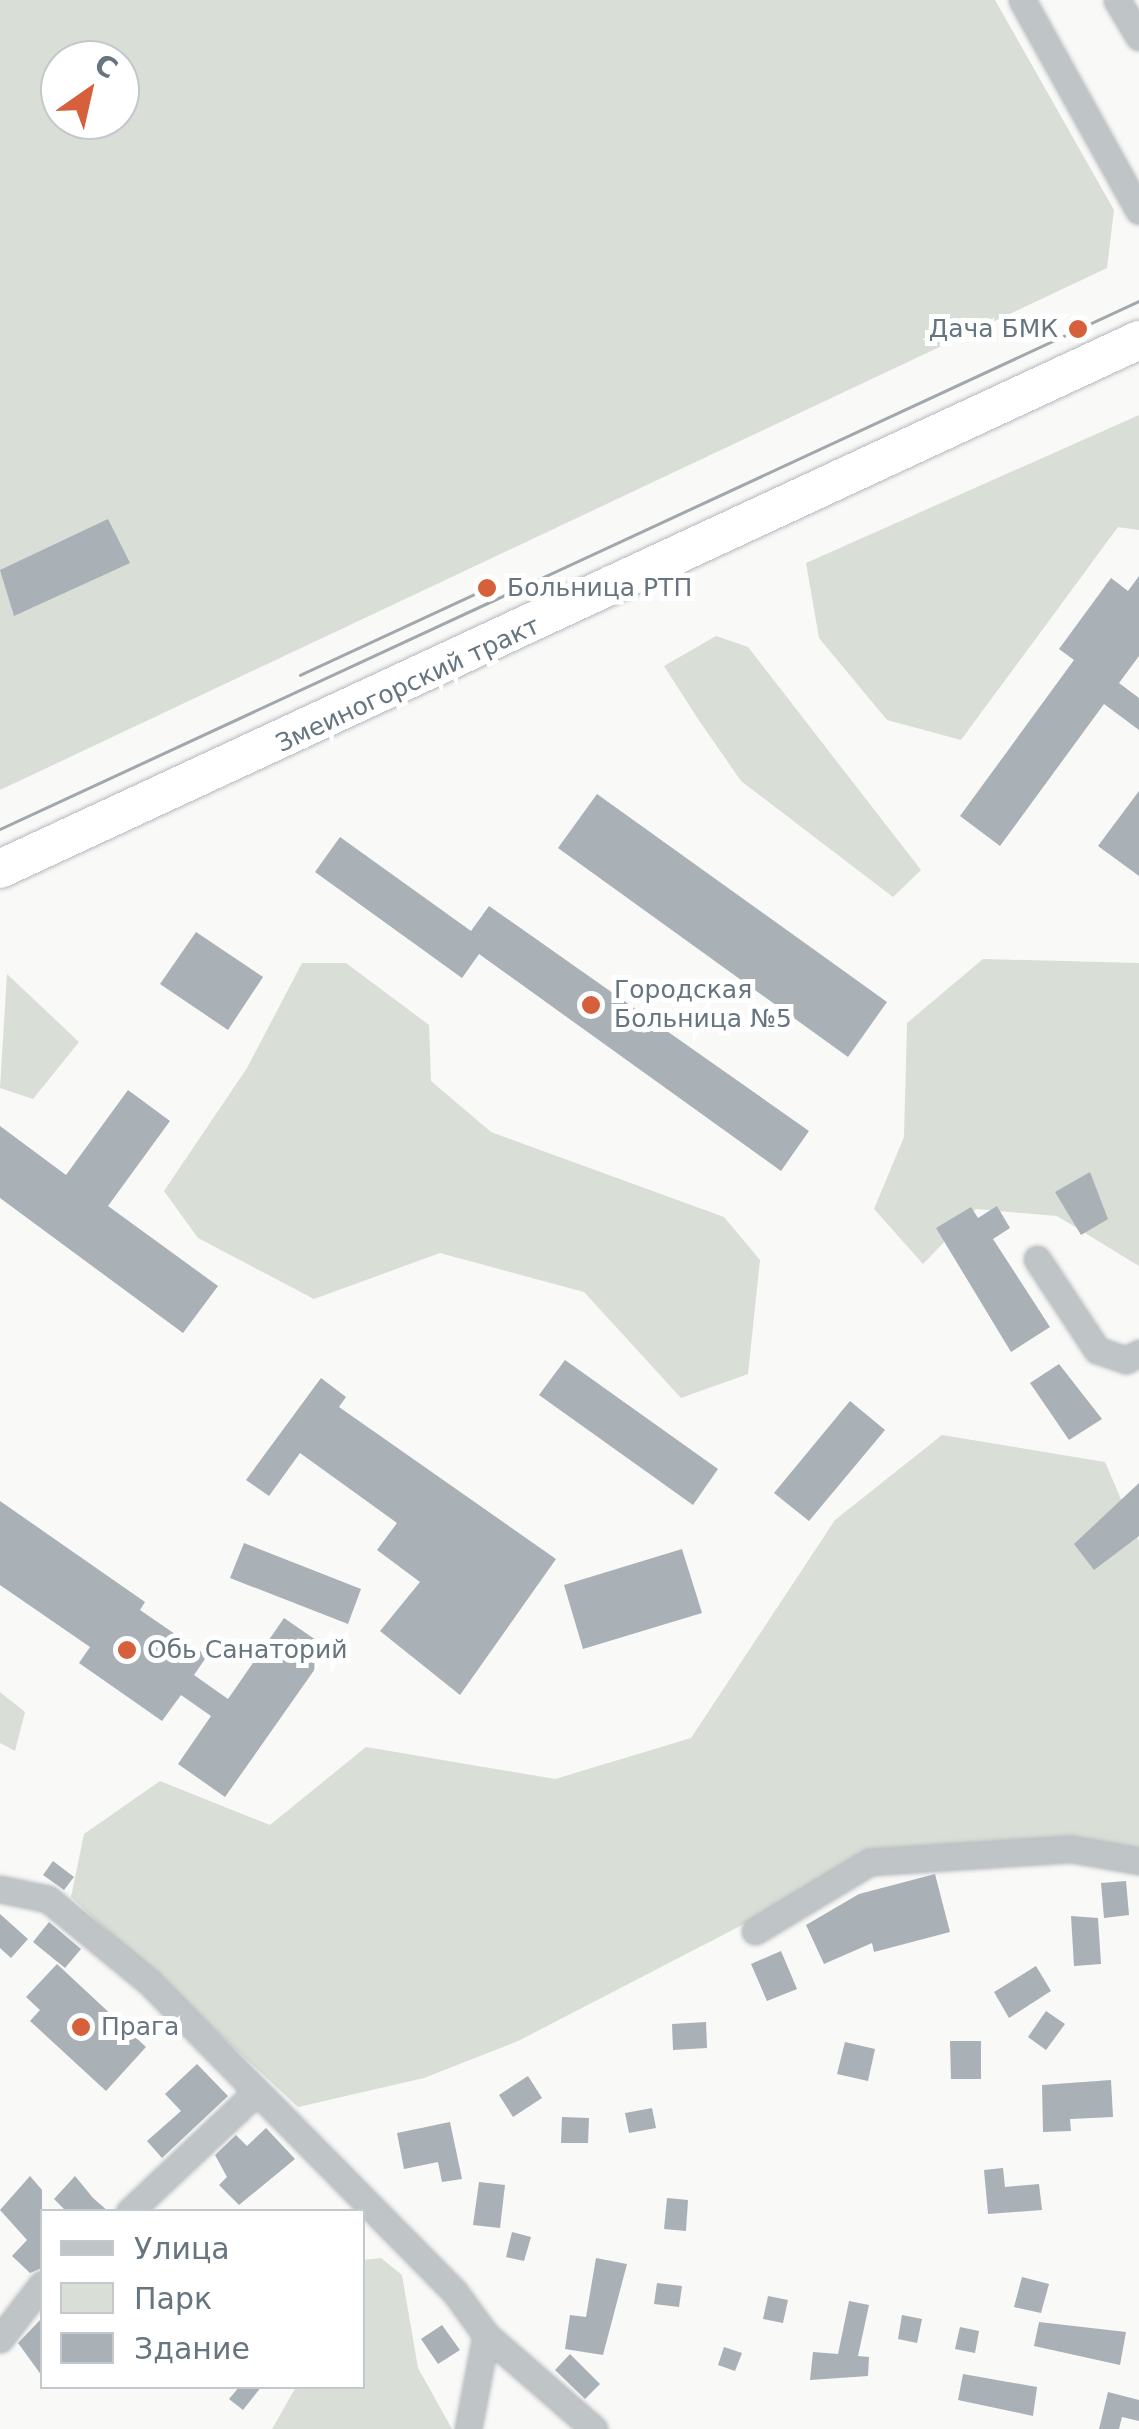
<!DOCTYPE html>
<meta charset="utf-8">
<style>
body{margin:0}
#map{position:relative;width:1139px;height:2429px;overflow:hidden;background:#f9f9f8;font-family:"DejaVu Sans",sans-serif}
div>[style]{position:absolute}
.green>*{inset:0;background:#d9ded7}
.building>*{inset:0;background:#a9b0b6}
.roads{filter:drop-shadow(0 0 2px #b5b9bc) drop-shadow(0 0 2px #b5b9bc)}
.minor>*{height:25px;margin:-12.5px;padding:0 12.5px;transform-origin:12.5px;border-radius:12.5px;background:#bfc4c7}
.highway>*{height:38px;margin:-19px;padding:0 19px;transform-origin:19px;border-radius:19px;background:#fff}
.tram>*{height:2.5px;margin:-1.25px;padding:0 1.25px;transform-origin:1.25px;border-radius:1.25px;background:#a1a8ad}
.dots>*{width:28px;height:28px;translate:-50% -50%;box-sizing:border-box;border:5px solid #fff;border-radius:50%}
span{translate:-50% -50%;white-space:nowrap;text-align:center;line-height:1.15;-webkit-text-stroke:10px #fff;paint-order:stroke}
.poi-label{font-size:25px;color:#667580}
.right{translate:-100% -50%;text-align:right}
.left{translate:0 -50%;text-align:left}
.street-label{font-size:25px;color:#667580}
.legend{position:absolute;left:40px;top:2209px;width:325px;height:180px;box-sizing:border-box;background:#fff;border:2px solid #c2c8cc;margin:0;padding:12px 18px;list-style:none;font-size:30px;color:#667580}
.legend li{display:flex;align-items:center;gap:20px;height:50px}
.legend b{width:50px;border:2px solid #c2c8cc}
.north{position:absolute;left:40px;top:40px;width:100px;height:100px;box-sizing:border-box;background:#fff;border:2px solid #c2c8cc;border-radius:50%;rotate:34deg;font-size:28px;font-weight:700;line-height:40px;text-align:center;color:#667580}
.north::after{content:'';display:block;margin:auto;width:35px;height:45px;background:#d6603b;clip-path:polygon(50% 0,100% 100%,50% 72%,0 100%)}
</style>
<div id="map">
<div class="green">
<div style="clip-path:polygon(evenodd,0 0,995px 0,1114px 210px,1107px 268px,0 790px,0 0,60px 60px,120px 60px,120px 120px,60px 120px,60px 60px)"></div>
<div style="clip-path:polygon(1139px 415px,1139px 530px,1118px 527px,961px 740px,887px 720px,819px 638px,806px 563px)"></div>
<div style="clip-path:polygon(716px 636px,748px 647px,921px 870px,893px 897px,741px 781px,698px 719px,664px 666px)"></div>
<div style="clip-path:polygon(983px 959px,1139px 963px,1139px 1266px,1057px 1216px,976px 1209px,923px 1264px,874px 1209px,904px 1137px,907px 1023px)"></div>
<div style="clip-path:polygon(302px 963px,346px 963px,429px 1025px,431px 1081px,491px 1132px,724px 1217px,760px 1260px,748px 1374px,681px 1398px,584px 1292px,440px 1253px,314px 1299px,198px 1238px,164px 1191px,247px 1068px)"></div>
<div style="clip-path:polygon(7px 974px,79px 1042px,33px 1099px,0 1088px)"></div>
<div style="clip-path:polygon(942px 1435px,1105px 1462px,1139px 1541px,1139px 1860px,903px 1860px,773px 1909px,518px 2041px,424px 2078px,298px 2107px,71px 1897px,84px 1834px,160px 1781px,270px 1825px,366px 1747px,555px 1779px,691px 1738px,835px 1520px)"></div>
<div style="clip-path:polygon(0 1692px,25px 1712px,15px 1751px,0 1743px)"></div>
<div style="clip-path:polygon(381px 2258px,402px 2275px,418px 2368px,452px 2429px,272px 2429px,296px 2387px,362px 2386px,363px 2260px)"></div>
</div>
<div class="building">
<div style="clip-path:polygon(108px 519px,130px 563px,14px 616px,0 570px)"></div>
<div style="clip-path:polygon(1139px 576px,1139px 656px,1119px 683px,1139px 698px,1139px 730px,1104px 704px,1000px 846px,960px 816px,1074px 660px,1059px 649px,1111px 578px,1128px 591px)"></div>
<div style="clip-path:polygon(1139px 791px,1139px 876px,1098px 846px)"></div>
<div style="clip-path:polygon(597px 794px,887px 1002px,848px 1057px,558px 848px)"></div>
<div style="clip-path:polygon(340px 837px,471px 931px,489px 906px,809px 1131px,781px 1171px,479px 954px,462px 978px,315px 872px)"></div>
<div style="clip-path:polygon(196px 932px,263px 977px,228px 1030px,160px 984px)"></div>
<div style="clip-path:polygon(128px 1090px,170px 1121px,108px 1206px,218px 1286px,183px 1333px,0 1198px,0 1126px,66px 1175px)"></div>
<div style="clip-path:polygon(1090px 1172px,1108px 1219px,1081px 1235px,1055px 1192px)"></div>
<div style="clip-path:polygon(997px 1206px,1010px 1228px,993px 1239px,1050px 1327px,1011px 1352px,936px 1228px,971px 1207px,978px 1218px)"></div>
<div style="clip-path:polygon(565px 1360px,718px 1469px,693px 1505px,539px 1395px)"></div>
<div style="clip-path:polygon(1059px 1364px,1102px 1419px,1069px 1440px,1030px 1383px)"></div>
<div style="clip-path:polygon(321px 1378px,346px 1397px,339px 1407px,556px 1559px,460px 1695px,380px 1631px,420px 1582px,377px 1550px,397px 1523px,300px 1453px,269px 1496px,246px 1480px)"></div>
<div style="clip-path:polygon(850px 1401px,885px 1430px,809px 1521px,774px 1493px)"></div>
<div style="clip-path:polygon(1139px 1483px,1139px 1536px,1094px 1570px,1074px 1544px)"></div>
<div style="clip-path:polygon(0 1501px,145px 1602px,140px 1610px,207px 1656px,194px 1675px,228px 1699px,284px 1618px,329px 1649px,225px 1797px,178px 1764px,211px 1716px,181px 1695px,162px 1721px,79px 1663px,90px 1647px,0 1585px)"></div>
<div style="clip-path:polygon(244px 1543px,361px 1589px,348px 1624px,230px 1578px)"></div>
<div style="clip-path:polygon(682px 1549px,702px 1613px,583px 1649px,564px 1585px)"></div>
<div style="clip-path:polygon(53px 1861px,74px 1877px,64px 1890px,43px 1875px)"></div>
<div style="clip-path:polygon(935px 1874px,950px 1932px,874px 1952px,872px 1943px,824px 1964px,806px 1925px,859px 1894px)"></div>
<div style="clip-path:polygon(1126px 1881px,1129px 1915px,1104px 1918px,1101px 1883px)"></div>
<div style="clip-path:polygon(0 1914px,28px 1939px,11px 1958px,0 1948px)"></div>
<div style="clip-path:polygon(1071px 1916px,1098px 1918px,1101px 1964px,1074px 1966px)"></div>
<div style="clip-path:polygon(49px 1922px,81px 1949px,65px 1968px,33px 1942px)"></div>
<div style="clip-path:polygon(781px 1951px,797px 1989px,767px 2001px,751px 1964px)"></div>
<div style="clip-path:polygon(57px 1964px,146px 2047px,106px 2091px,30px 2021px,40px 2010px,26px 1997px)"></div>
<div style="clip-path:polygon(1036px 1966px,1051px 1991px,1009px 2018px,994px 1992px)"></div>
<div style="clip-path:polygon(1046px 2011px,1065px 2024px,1046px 2050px,1028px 2037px)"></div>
<div style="clip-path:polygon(706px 2022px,707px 2048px,673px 2050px,672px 2024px)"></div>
<div style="clip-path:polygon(950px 2041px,981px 2041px,981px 2079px,951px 2079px)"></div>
<div style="clip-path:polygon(845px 2042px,875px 2049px,868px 2081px,837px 2074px)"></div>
<div style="clip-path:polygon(197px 2064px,228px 2096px,162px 2158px,147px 2141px,181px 2111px,165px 2094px)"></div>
<div style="clip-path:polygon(528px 2076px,542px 2098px,513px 2117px,499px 2095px)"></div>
<div style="clip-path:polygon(1111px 2080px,1113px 2117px,1070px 2119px,1071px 2131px,1043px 2132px,1042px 2085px)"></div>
<div style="clip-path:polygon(652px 2108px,656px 2128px,629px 2133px,625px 2113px)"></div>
<div style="clip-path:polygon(562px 2117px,589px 2118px,588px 2143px,561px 2143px)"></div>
<div style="clip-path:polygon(450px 2122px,462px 2179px,442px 2182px,438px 2162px,404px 2169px,397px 2133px)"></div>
<div style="clip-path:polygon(266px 2128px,295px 2159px,239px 2205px,219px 2185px,227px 2177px,215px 2155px,236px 2135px,247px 2146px)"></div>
<div style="clip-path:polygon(1003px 2168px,1005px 2187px,1039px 2184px,1042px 2210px,988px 2214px,984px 2170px)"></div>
<div style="clip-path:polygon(30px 2176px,42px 2190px,42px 2268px,30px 2273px,12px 2256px,27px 2240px,0 2210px)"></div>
<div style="clip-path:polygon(75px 2176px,93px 2198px,109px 2212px,67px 2212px,54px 2199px)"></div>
<div style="clip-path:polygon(479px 2182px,505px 2185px,500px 2228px,473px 2225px)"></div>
<div style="clip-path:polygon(667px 2198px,688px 2200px,686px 2231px,664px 2229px)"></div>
<div style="clip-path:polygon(512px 2232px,531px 2237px,524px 2261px,506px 2257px)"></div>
<div style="clip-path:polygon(596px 2258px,627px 2264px,603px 2355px,565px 2349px,570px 2315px,586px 2317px)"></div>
<div style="clip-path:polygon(1022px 2277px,1049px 2284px,1041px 2313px,1014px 2307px)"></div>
<div style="clip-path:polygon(657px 2283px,682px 2286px,679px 2307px,654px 2304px)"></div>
<div style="clip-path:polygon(768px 2296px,788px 2300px,783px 2323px,763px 2319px)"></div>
<div style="clip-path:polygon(849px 2301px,869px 2305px,858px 2356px,869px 2357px,868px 2376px,810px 2380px,813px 2352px,838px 2354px)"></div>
<div style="clip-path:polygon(902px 2315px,922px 2319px,917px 2343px,898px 2339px)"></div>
<div style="clip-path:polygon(42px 2318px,42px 2376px,18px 2343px)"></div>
<div style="clip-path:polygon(1039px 2322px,1126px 2332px,1120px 2365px,1034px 2346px)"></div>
<div style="clip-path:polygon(442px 2325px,460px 2350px,438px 2364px,421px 2339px)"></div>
<div style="clip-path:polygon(960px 2327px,979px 2331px,975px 2353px,955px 2349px)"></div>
<div style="clip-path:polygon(724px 2347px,742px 2353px,735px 2371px,718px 2365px)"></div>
<div style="clip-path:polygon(570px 2354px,600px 2384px,585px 2399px,555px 2370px)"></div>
<div style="clip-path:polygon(963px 2374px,1037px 2387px,1033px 2416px,958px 2400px)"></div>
<div style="clip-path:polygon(240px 2386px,262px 2386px,243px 2410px,229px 2399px)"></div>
<div style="clip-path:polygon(1108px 2392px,1139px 2400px,1139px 2421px,1122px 2417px,1119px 2429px,1099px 2429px)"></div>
</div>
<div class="roads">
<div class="minor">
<div style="left:1022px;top:0;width:241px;rotate:61deg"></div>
<div style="left:1117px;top:0;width:43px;rotate:59.3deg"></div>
<div style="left:1037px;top:1259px;width:109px;rotate:56.6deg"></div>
<div style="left:1097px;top:1350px;width:31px;rotate:19deg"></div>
<div style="left:1126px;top:1360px;width:15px;rotate:-28deg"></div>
<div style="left:0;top:1889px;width:49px;rotate:11.8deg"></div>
<div style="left:48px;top:1899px;width:131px;rotate:39.4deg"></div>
<div style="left:149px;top:1982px;width:434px;rotate:45.4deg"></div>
<div style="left:454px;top:2291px;width:54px;rotate:54deg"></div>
<div style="left:486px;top:2335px;width:143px;rotate:41deg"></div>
<div style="left:755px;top:1931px;width:134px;rotate:-31deg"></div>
<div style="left:870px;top:1862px;width:201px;rotate:-3.7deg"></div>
<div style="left:1071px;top:1849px;width:69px;rotate:10deg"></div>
<div style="left:129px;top:2212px;width:172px;rotate:-43.3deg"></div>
<div style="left:0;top:2339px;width:69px;rotate:-52.6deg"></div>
<div style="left:468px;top:2429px;width:96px;rotate:-79.2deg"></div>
</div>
<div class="highway">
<div style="left:0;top:869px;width:1256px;rotate:-24.91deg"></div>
</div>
</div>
<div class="tram">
<div style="left:300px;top:675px;width:200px;rotate:-24.9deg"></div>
<div style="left:0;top:829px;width:1255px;rotate:-24.87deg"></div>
</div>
<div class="dots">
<div style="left:1078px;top:329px;background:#d6603b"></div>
<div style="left:487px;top:588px;background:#d6603b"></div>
<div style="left:591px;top:1005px;background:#d6603b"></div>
<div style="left:127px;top:1650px;background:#d6603b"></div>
<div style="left:81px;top:2027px;background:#d6603b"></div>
</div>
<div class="poi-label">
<span class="right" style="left:1058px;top:329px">Дача БМК</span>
<span class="left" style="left:507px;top:588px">Больница РТП</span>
<span class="left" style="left:614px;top:1005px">Городская<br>Больница №5</span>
<span class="left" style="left:147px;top:1650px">Обь Санаторий</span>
<span class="left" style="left:101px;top:2027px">Прага</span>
</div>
<div class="street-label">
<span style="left:408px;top:685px;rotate:-25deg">Змеиногорский тракт</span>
</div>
<ul class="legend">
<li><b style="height:12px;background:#bfc4c7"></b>Улица</li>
<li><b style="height:28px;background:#d9ded7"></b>Парк</li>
<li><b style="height:28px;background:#a9b0b6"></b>Здание</li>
</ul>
<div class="north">С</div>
</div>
